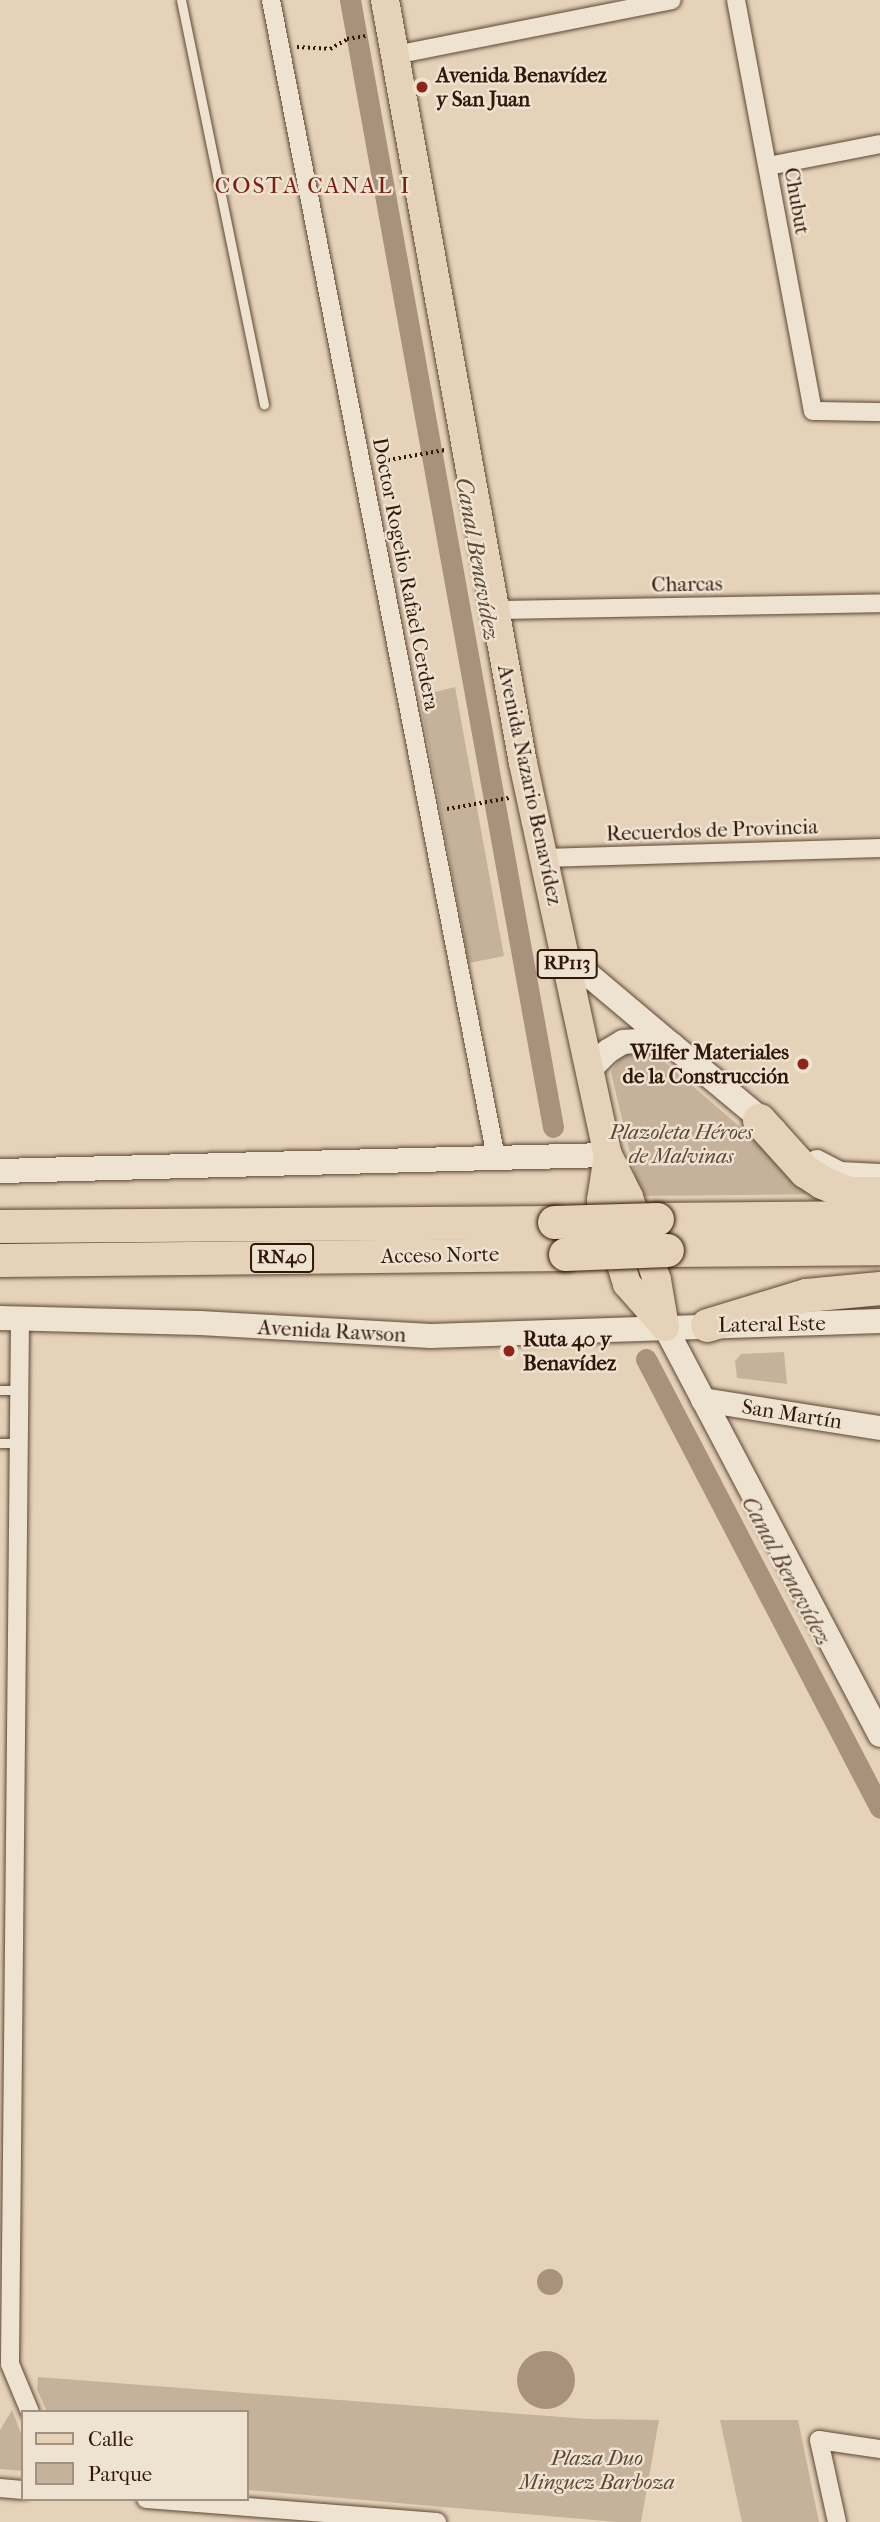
<!DOCTYPE html>
<meta charset="utf-8">
<style>
body{margin:0}
#map{position:relative;width:880px;height:2522px;overflow:hidden;background:#e5d2b8;font-family:"IM FELL French Canon",serif}
div>[style]{position:absolute}
.green>*{inset:0;background:#c6b29a}
.water>*{inset:0;background:#a8927c}
.round{border-radius:50%}
.canal>*{height:21px;margin:-10.5px;padding:0 10.5px;transform-origin:10.5px;border-radius:10.5px;background:#a8927c}
.path>*{height:3.5px;margin-top:-1.75px;transform-origin:0;background:repeating-linear-gradient(90deg,#311708 0 2px,transparent 0 5.5px)}
.roads{filter:drop-shadow(0 0 2px #5e4634) drop-shadow(0 0 2px #5e4634)}
.lane>*{height:9px;margin:-4.5px;padding:0 4.5px;transform-origin:4.5px;border-radius:4.5px;background:#eee2d1}
.street>*{height:18px;margin:-9px;padding:0 9px;transform-origin:9px;border-radius:9px;background:#eee2d1}
.secondary>*{height:24px;margin:-12px;padding:0 12px;transform-origin:12px;border-radius:12px;background:#eee2d1}
.primary>*{height:28px;margin:-14px;padding:0 14px;transform-origin:14px;border-radius:14px;background:#e5d2b8}
.highway>*{height:33px;margin:-16.5px;padding:0 16.5px;transform-origin:16.5px;border-radius:16.5px;background:#e5d2b8}
.bridges{filter:drop-shadow(0 0 2px #311708) drop-shadow(0 0 2px #311708)}
.highway-bridge>*{height:33px;margin:-16.5px;padding:0 16.5px;transform-origin:16.5px;border-radius:16.5px;background:#e5d2b8}
.dots>*{width:19px;height:19px;translate:-50% -50%;box-sizing:border-box;border:4px solid #eee2d1;border-radius:50%}
span{translate:-50% -50%;white-space:nowrap;text-align:center;line-height:1.15;-webkit-text-stroke:5px #eee2d1;paint-order:stroke}
.shield-label span{padding:2px 5px;background:#eee2d1;border:2px solid;border-radius:5px;-webkit-text-stroke-width:0}
.shield-label{font-size:19px;color:#311708;font-weight:700}
.poi-label{font-size:21px;color:#311708;font-weight:700}
.left{translate:0 -50%;text-align:left}
.right{translate:-100% -50%;text-align:right}
.street-label{font-size:21px;color:#311708}
.park-label{font-size:21px;color:#5e4634;font-style:italic}
.neighbourhood-label{font-size:23px;color:#7a1f14;letter-spacing:2px}
.water-label{font-size:23px;color:#614836;font-style:italic}
.legend{position:absolute;left:21px;top:2410px;width:228px;height:91px;box-sizing:border-box;background:#eee2d1;border:2px solid #a29181;margin:0;padding:9px 12px;list-style:none;font-size:21px;color:#311708}
.legend li{display:flex;align-items:center;gap:14px;height:35px}
.legend b{width:35px;border:2px solid #a29181}
</style>
<div id="map">
<div class="green">
<div style="clip-path:polygon(455px 687px,504px 956px,469px 963px,419px 696px)"></div>
<div style="clip-path:polygon(624px 1052px,653px 1052px,768px 1151px,829px 1194px,640px 1196px,611px 1072px)"></div>
<div style="clip-path:polygon(784px 1352px,787px 1384px,737px 1378px,735px 1361px,741px 1354px)"></div>
<div style="clip-path:polygon(38px 2377px,588px 2419px,659px 2420px,641px 2522px,617px 2522px,247px 2490px,247px 2412px,47px 2412px,37px 2389px)"></div>
<div style="clip-path:polygon(12px 2410px,23px 2438px,23px 2471px,0 2469px,0 2430px)"></div>
<div style="clip-path:polygon(720px 2420px,798px 2420px,819px 2522px,742px 2522px)"></div>
</div>
<div class="water">
<div class="round" style="left:537px;top:2269px;width:26px;height:26px"></div>
<div class="round" style="left:517px;top:2351px;width:58px;height:58px"></div>
</div>
<div class="canal">
<div style="left:350px;top:0;width:1145px;rotate:79.79deg"></div>
<div style="left:646px;top:1359px;width:506px;rotate:62.47deg"></div>
</div>
<div class="path">
<div style="left:297px;top:47px;width:33px;rotate:3deg"></div>
<div style="left:330px;top:49px;width:20px;rotate:-30deg"></div>
<div style="left:347px;top:39px;width:20px;rotate:-9deg"></div>
<div style="left:377px;top:462px;width:69px;rotate:-10deg"></div>
<div style="left:447px;top:809px;width:63px;rotate:-10.1deg"></div>
</div>
<div class="roads">
<div class="lane">
<div style="left:181px;top:0;width:413px;rotate:78.4deg"></div>
<div style="left:0;top:1390px;width:19px"></div>
<div style="left:0;top:1443px;width:19px"></div>
</div>
<div class="street">
<div style="left:271px;top:0;width:1179px;rotate:79deg"></div>
<div style="left:736px;top:0;width:418px;rotate:79.4deg"></div>
<div style="left:813px;top:411px;width:67px;rotate:0.9deg"></div>
<div style="left:395px;top:55px;width:282px;rotate:-11.2deg"></div>
<div style="left:768px;top:166px;width:114px;rotate:-11.1deg"></div>
<div style="left:495px;top:610px;width:385px;rotate:-1deg"></div>
<div style="left:544px;top:858px;width:336px;rotate:-1.7deg"></div>
<div style="left:20px;top:1320px;width:1044px;rotate:90.55deg"></div>
<div style="left:10px;top:2364px;width:52px;rotate:67.4deg"></div>
<div style="left:0;top:2488px;width:23px;rotate:5deg"></div>
<div style="left:146px;top:2499px;width:292px;rotate:4.5deg"></div>
<div style="left:837px;top:2522px;width:84px;rotate:-102.4deg"></div>
<div style="left:819px;top:2440px;width:62px;rotate:8.4deg"></div>
</div>
<div class="secondary">
<div style="left:565px;top:955px;width:140px;rotate:40.1deg"></div>
<div style="left:589px;top:1070px;width:27px;rotate:-45deg"></div>
<div style="left:608px;top:1051px;width:17px;rotate:-31deg"></div>
<div style="left:623px;top:1042px;width:27px;rotate:-4deg"></div>
<div style="left:650px;top:1040px;width:23px;rotate:13deg"></div>
<div style="left:672px;top:1045px;width:133px;rotate:39.8deg"></div>
<div style="left:817px;top:1162px;width:26px;rotate:28deg"></div>
<div style="left:840px;top:1174px;width:40px;rotate:2.9deg"></div>
<div style="left:0;top:1171px;width:608px;rotate:-1.51deg"></div>
<div style="left:0;top:1318px;width:200px;rotate:1.4deg"></div>
<div style="left:200px;top:1323px;width:231px;rotate:3.2deg"></div>
<div style="left:431px;top:1336px;width:449px;rotate:-1.9deg"></div>
<div style="left:665px;top:1327px;width:461px;rotate:62.2deg"></div>
<div style="left:703px;top:1400px;width:179px;rotate:9deg"></div>
</div>
<div class="primary">
<div style="left:385px;top:0;width:775px;rotate:79.75deg"></div>
<div style="left:523px;top:763px;width:401px;rotate:77.8deg"></div>
<div style="left:608px;top:1155px;width:47px;rotate:63.4deg"></div>
<div style="left:629px;top:1197px;width:88px;rotate:71.4deg"></div>
<div style="left:657px;top:1280px;width:48px;rotate:80.3deg"></div>
<div style="left:608px;top:1155px;width:46px;rotate:98.8deg"></div>
<div style="left:601px;top:1200px;width:88px;rotate:72.8deg"></div>
<div style="left:627px;top:1284px;width:57px;rotate:48.5deg"></div>
</div>
<div class="highway">
<div style="left:759px;top:1120px;width:69px;rotate:48deg"></div>
<div style="left:805px;top:1171px;width:20px;rotate:33deg"></div>
<div style="left:822px;top:1182px;width:28px;rotate:23deg"></div>
<div style="left:848px;top:1193px;width:32px"></div>
<div style="left:657px;top:1219px;width:223px;rotate:-0.5deg"></div>
<div style="left:0;top:1226px;width:554px;rotate:-0.41deg"></div>
<div style="left:667px;top:1250px;width:213px;rotate:-0.5deg"></div>
<div style="left:0;top:1260px;width:565px;rotate:-0.61deg"></div>
<div style="left:707px;top:1325px;width:103px;rotate:-16.9deg"></div>
<div style="left:806px;top:1295px;width:74px;rotate:-5.4deg"></div>
</div>
</div>
<div class="bridges">
<div class="highway-bridge">
<div style="left:554px;top:1222px;width:103px;rotate:-1.7deg"></div>
<div style="left:565px;top:1254px;width:102px;rotate:-2.2deg"></div>
</div>
</div>
<div class="dots">
<div style="left:422px;top:87px;background:#8f2418"></div>
<div style="left:803px;top:1064px;background:#8f2418"></div>
<div style="left:509px;top:1351px;background:#8f2418"></div>
</div>
<div class="shield-label">
<span style="left:567px;top:964px">RP113</span>
<span style="left:282px;top:1258px">RN40</span>
</div>
<div class="poi-label">
<span class="left" style="left:436px;top:87px">Avenida Benavídez<br>y San Juan</span>
<span class="right" style="left:789px;top:1064px">Wilfer Materiales<br>de la Construcción</span>
<span class="left" style="left:523px;top:1351px">Ruta 40 y<br>Benavídez</span>
</div>
<div class="street-label">
<span style="left:797px;top:201px;rotate:80deg">Chubut</span>
<span style="left:406px;top:574px;rotate:79deg">Doctor Rogelio Rafael Cerdera</span>
<span style="left:687px;top:584px;rotate:-1deg">Charcas</span>
<span style="left:530px;top:785px;rotate:78deg">Avenida Nazario Benavídez</span>
<span style="left:712px;top:830px;rotate:-2deg">Recuerdos de Provincia</span>
<span style="left:440px;top:1255px;rotate:-1deg">Acceso Norte</span>
<span style="left:772px;top:1324px;rotate:-1deg">Lateral Este</span>
<span style="left:332px;top:1331px;rotate:3deg">Avenida Rawson</span>
<span style="left:792px;top:1414px;rotate:9deg">San Martín</span>
</div>
<div class="park-label">
<span style="left:681px;top:1144px">Plazoleta Héroes<br>de Malvinas</span>
<span style="left:597px;top:2470px">Plaza Duo<br>Minguez Barboza</span>
</div>
<div class="neighbourhood-label">
<span style="left:313px;top:186px">COSTA CANAL I</span>
</div>
<div class="water-label">
<span style="left:477px;top:559px;rotate:80deg">Canal Benavídez</span>
<span style="left:786px;top:1571px;rotate:62deg">Canal Benavídez</span>
</div>
<ul class="legend">
<li><b style="height:9px;background:#e5d2b8"></b>Calle</li>
<li><b style="height:19px;background:#c6b29a"></b>Parque</li>
</ul>
</div>
